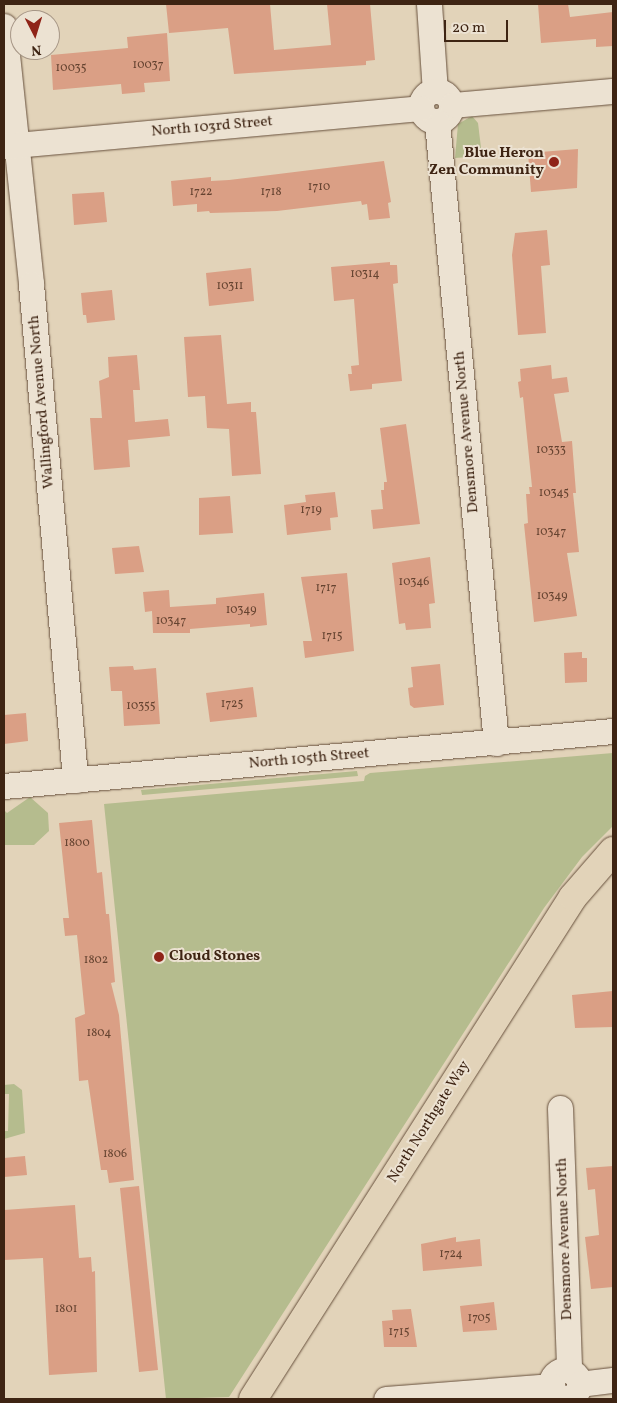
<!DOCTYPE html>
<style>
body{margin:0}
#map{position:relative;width:617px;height:1403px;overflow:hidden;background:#e2d3b9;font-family:Vollkorn,serif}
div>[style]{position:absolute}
.green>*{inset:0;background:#b5bc8e}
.building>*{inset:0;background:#da9f85}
.roads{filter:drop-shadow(0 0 1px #67503c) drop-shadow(0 0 1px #67503c)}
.minor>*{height:25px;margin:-12.5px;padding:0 12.5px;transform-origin:12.5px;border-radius:12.5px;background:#ece2d2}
.minor>.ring{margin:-12.5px;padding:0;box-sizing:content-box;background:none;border:25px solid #ece2d2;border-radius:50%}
.major>*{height:28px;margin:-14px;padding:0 14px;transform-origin:14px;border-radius:14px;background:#e2d3b9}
.dots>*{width:14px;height:14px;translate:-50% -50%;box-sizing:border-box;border:2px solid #ece2d2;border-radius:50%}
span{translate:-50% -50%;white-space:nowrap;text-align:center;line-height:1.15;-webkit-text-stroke:4px #ece2d2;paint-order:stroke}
.number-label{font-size:12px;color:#654330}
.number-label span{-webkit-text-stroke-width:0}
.street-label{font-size:15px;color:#3e2413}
.poi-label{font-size:15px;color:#3e2413;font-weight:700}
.right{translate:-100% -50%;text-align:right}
.left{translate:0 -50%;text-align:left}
.frame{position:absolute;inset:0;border:5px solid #3e2413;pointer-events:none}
.north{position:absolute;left:10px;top:10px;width:50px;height:50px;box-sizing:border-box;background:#ece2d2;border:1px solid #a69686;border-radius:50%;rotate:175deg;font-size:14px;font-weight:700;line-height:20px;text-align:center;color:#3e2413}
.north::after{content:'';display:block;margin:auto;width:18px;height:22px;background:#8f2418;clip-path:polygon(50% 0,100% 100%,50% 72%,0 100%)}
.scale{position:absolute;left:444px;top:20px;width:64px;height:22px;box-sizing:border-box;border:2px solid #3e2413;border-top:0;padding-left:6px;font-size:15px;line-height:18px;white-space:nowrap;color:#3e2413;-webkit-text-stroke:4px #ece2d2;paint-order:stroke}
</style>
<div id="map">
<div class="green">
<div style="clip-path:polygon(472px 116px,478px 123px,482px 156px,455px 158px,458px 124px)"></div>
<div style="clip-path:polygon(613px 753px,613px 826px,582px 857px,544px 908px,229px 1397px,166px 1399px,104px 804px,364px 781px,365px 776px,370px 773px)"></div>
<div style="clip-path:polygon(357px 771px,358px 776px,142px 795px,141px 790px)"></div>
<div style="clip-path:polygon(30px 797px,48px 813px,49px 831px,34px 845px,4px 845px,4px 810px,7px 813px)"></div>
<div style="clip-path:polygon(14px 1084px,22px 1090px,25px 1133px,4px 1139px,4px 1131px,8px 1131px,9px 1094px,4px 1094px,4px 1085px)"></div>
</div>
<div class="building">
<div style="clip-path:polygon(166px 4px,270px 4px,274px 50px,331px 45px,327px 4px,370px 4px,375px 60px,366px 61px,366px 65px,234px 74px,228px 28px,169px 33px)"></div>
<div style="clip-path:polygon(538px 4px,568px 4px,570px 17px,613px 12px,613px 46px,596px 47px,596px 39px,541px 43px)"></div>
<div style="clip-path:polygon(167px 33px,170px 81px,144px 83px,145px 92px,122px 94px,121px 84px,53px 90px,51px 55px,128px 48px,127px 37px)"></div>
<div style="clip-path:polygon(578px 149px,577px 188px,531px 192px,528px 153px)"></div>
<div style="clip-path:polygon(384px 161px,391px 202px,388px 203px,390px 218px,369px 220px,367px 204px,362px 205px,361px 201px,277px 211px,210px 213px,209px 211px,197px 212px,197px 204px,173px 206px,171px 181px,211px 177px,211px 181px,229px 180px)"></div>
<div style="clip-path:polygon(104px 192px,107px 222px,74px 225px,72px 194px)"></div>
<div style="clip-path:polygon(547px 230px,550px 265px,541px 266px,546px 333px,518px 335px,512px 255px,515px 233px)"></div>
<div style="clip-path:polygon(390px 262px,390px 265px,397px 265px,398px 283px,393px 284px,402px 381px,372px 384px,372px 389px,350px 391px,348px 374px,352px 374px,351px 366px,359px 365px,354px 299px,334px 301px,331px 267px)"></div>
<div style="clip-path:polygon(251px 268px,254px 301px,209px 306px,206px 273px)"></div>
<div style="clip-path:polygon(112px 290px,115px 320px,87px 323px,86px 315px,83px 315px,81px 293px)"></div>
<div style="clip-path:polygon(221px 335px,227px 404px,251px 402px,251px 412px,256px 412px,261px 474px,232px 476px,229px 429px,207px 428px,205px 396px,188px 397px,184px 337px)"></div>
<div style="clip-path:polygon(137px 355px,140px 390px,133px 390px,135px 422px,168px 419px,170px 436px,128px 440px,130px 467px,94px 470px,90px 418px,102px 418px,99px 381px,109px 377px,108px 357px)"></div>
<div style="clip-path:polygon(551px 365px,552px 379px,567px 377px,569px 392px,554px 394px,562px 442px,572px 441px,576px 493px,573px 493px,579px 552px,567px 553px,577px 616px,534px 622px,524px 524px,528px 523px,526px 494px,530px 494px,529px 487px,532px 487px,523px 397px,520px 398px,518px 382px,521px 381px,520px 369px)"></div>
<div style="clip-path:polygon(406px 424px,420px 524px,373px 529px,371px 510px,383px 509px,381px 490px,384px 490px,384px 482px,387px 482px,380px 428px)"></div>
<div style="clip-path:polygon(335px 492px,338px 517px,330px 518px,331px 530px,287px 535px,284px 505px,306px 502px,305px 495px)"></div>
<div style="clip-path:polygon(230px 496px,233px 533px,199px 535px,199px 498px)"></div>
<div style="clip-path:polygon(139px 546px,144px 572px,115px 574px,112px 548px)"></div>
<div style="clip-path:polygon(430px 557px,435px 603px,429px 604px,431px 628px,406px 630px,405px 623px,399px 624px,392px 563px)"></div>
<div style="clip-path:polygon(347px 573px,354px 651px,305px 658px,303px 641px,312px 641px,301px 577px)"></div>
<div style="clip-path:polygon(169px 590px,170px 607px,216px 604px,216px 598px,264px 593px,267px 625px,250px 627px,250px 624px,190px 629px,190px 633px,153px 633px,152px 611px,145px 612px,143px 592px)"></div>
<div style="clip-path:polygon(582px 652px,582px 658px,587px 658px,587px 682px,565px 683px,564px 653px)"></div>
<div style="clip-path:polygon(440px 664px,444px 705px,414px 708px,410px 705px,408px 688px,413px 687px,411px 667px)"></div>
<div style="clip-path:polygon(133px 666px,134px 670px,156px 668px,160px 724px,124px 726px,122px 691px,111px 691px,109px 667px)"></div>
<div style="clip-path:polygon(253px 687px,257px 717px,210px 722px,206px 693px)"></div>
<div style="clip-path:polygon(26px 713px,28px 741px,4px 744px,4px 715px)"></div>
<div style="clip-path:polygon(92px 820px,97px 873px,102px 872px,106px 914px,109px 914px,115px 982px,111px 983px,119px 1015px,134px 1180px,109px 1183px,107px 1170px,101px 1170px,88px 1080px,79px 1081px,75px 1018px,85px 1014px,77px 935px,65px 936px,63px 918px,69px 918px,59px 823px)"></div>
<div style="clip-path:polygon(613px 991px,613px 1027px,575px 1028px,572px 995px)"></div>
<div style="clip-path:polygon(25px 1156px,27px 1175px,4px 1177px,4px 1158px)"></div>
<div style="clip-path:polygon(613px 1166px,613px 1287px,591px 1289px,585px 1237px,599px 1235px,595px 1189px,588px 1190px,586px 1168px)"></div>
<div style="clip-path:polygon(139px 1186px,158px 1370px,139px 1372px,120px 1188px)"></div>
<div style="clip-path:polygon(75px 1205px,79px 1258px,91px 1257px,92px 1272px,95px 1271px,97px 1372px,49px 1375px,43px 1258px,4px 1260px,4px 1210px)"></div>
<div style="clip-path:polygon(456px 1237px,456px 1242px,480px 1239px,482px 1266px,423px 1271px,421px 1244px)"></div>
<div style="clip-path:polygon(494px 1302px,497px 1330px,463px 1332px,460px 1306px)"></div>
<div style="clip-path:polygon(411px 1309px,417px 1347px,384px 1347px,382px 1321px,393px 1320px,392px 1310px)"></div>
</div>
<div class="roads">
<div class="minor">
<div style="left:429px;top:4px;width:87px;rotate:86.1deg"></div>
<div style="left:4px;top:26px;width:259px;rotate:84deg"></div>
<div style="left:31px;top:284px;width:498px;rotate:84.9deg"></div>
<div class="ring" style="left:421px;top:91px;width:5px;height:5px"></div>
<div style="left:452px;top:105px;width:162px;rotate:-5deg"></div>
<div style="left:437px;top:122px;width:624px;rotate:84.57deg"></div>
<div style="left:4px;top:146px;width:419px;rotate:-5.2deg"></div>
<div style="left:4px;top:786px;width:611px;rotate:-5.16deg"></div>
<div style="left:560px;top:1108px;width:263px;rotate:88deg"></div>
<div class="ring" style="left:551px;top:1370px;width:3px;height:3px"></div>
<div style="left:579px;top:1384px;width:34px;rotate:-7deg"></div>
<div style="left:386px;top:1399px;width:167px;rotate:-4.5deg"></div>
</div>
<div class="major">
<div style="left:253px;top:1399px;width:595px;rotate:-57.48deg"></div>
<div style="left:573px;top:897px;width:61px;rotate:-49deg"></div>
</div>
</div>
<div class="dots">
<div style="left:554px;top:162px;background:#8f2418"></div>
<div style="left:159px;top:957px;background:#8f2418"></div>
</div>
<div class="number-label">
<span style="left:148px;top:66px">10037</span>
<span style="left:71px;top:69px">10035</span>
<span style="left:319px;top:188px">1710</span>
<span style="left:201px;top:193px">1722</span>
<span style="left:271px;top:193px">1718</span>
<span style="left:365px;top:275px">10314</span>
<span style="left:230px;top:287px">10311</span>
<span style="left:551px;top:451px">10333</span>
<span style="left:554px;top:494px">10345</span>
<span style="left:311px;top:511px">1719</span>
<span style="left:551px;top:533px">10347</span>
<span style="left:414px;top:583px">10346</span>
<span style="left:326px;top:589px">1717</span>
<span style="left:552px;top:597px">10349</span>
<span style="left:241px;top:611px">10349</span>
<span style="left:171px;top:622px">10347</span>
<span style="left:332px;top:637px">1715</span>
<span style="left:232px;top:705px">1725</span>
<span style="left:141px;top:707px">10355</span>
<span style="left:77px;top:844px">1800</span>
<span style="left:96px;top:961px">1802</span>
<span style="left:99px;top:1034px">1804</span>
<span style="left:115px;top:1155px">1806</span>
<span style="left:451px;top:1255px">1724</span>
<span style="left:66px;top:1310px">1801</span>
<span style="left:479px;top:1319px">1705</span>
<span style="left:399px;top:1333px">1715</span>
</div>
<div class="street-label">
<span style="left:212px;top:127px;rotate:-5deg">North 103rd Street</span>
<span style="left:42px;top:402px;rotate:-95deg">Wallingford Avenue North</span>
<span style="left:467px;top:432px;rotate:-95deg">Densmore Avenue North</span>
<span style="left:309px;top:759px;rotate:-5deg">North 105th Street</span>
<span style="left:429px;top:1122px;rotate:-58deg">North Northgate Way</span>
<span style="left:565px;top:1239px;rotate:-92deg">Densmore Avenue North</span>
</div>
<div class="poi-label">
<span class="right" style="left:544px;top:162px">Blue Heron<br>Zen Community</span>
<span class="left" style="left:169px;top:957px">Cloud Stones</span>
</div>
<div class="frame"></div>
<div class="north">N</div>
<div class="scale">20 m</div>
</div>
